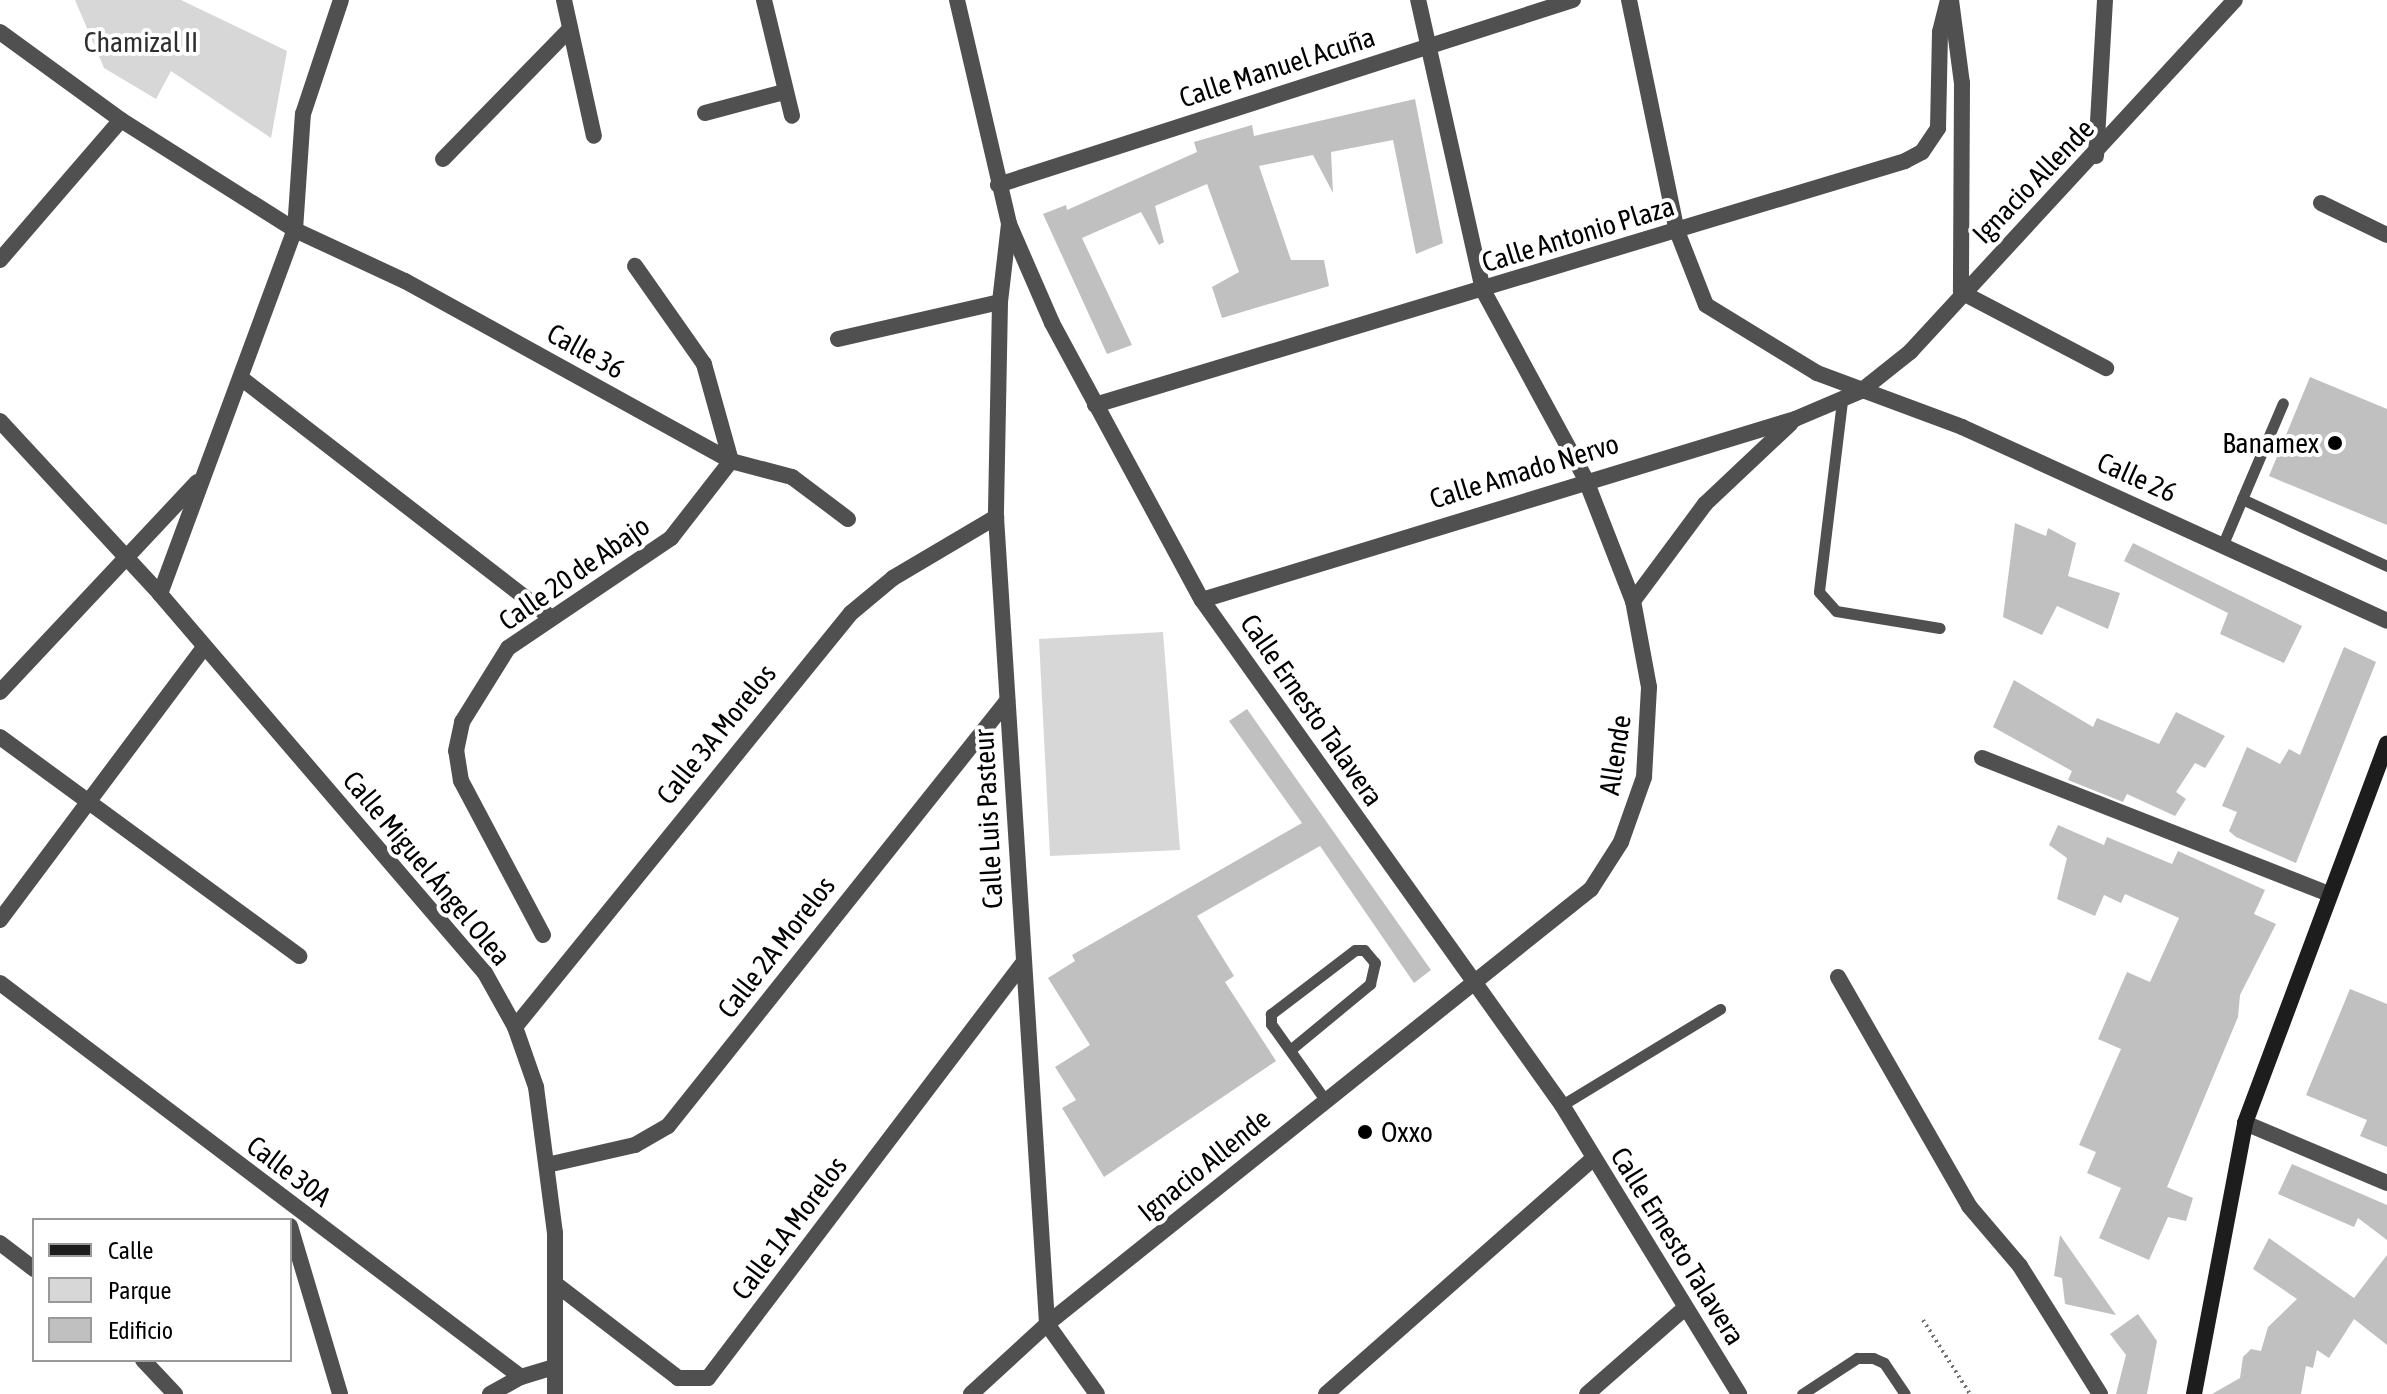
<!DOCTYPE html>
<meta charset="utf-8">
<style>
body{margin:0}
#map{position:relative;width:2387px;height:1394px;overflow:hidden;background:#fff;font-family:"Asap Condensed",sans-serif}
div>[style]{position:absolute}
.green>*{inset:0;background:#d7d7d7}
.building>*{inset:0;background:#c0c0c0}
.path>*{height:4px;margin-top:-2px;transform-origin:0;background:repeating-linear-gradient(90deg,#727272 0 2px,transparent 0 6px)}
.service>*{height:11px;margin:-5.5px;padding:0 5.5px;transform-origin:5.5px;border-radius:5.5px;background:#505050}
.minor>*{height:16px;margin:-8px;padding:0 8px;transform-origin:8px;border-radius:8px;background:#505050}
.tertiary>*{height:16px;margin:-8px;padding:0 8px;transform-origin:8px;border-radius:8px;background:#505050}
.secondary>*{height:16px;margin:-8px;padding:0 8px;transform-origin:8px;border-radius:8px;background:#1d1d1d}
.dots>*{width:22px;height:22px;translate:-50% -50%;box-sizing:border-box;border:4px solid #fff;border-radius:50%}
span{translate:-50% -50%;white-space:nowrap;text-align:center;line-height:1.15;-webkit-text-stroke:8px #fff;paint-order:stroke}
.park-label{font-size:28px;color:#2e2e2e}
.street-label{font-size:28px;color:#000}
.poi-label{font-size:28px;color:#000}
.right{translate:-100% -50%;text-align:right}
.left{translate:0 -50%;text-align:left}
.legend{position:absolute;left:32px;top:1218px;width:260px;height:144px;box-sizing:border-box;background:#fff;border:2px solid #999;margin:0;padding:10px 14px;list-style:none;font-size:24px;color:#000}
.legend li{display:flex;align-items:center;gap:16px;height:40px}
.legend b{width:40px;border:2px solid #999}
</style>
<div id="map">
<div class="green">
<div style="clip-path:polygon(75px 0,181px 0,287px 51px,271px 138px,171px 71px,156px 99px,104px 68px)"></div>
<div style="clip-path:polygon(1163px 632px,1180px 850px,1050px 856px,1039px 639px)"></div>
</div>
<div class="building">
<div style="clip-path:polygon(1415px 99px,1443px 243px,1416px 254px,1393px 140px,1331px 152px,1333px 193px,1313px 155px,1259px 166px,1291px 260px,1324px 260px,1329px 286px,1222px 318px,1212px 287px,1239px 272px,1207px 184px,1155px 206px,1164px 242px,1159px 245px,1141px 212px,1082px 238px,1132px 345px,1107px 354px,1043px 214px,1066px 205px,1067px 210px,1197px 152px,1194px 142px,1252px 125px,1254px 136px)"></div>
<div style="clip-path:polygon(2310px 377px,2387px 409px,2387px 525px,2269px 476px)"></div>
<div style="clip-path:polygon(2015px 523px,2046px 536px,2048px 528px,2076px 543px,2068px 576px,2120px 593px,2108px 629px,2057px 606px,2042px 635px,2003px 617px)"></div>
<div style="clip-path:polygon(2133px 543px,2302px 626px,2284px 663px,2220px 634px,2228px 613px,2124px 561px)"></div>
<div style="clip-path:polygon(2344px 647px,2376px 662px,2296px 863px,2236px 837px,2229px 831px,2237px 812px,2222px 806px,2247px 747px,2280px 764px,2289px 749px,2300px 755px)"></div>
<div style="clip-path:polygon(2014px 680px,2093px 727px,2097px 718px,2159px 744px,2176px 712px,2225px 736px,2205px 768px,2195px 763px,2176px 792px,2186px 799px,2175px 816px,2127px 794px,2123px 802px,2068px 780px,2072px 771px,1993px 727px)"></div>
<div style="clip-path:polygon(1247px 709px,1431px 970px,1414px 983px,1320px 846px,1197px 916px,1234px 976px,1225px 982px,1276px 1061px,1104px 1177px,1062px 1108px,1076px 1100px,1055px 1067px,1090px 1045px,1048px 978px,1075px 961px,1072px 955px,1302px 823px,1229px 721px)"></div>
<div style="clip-path:polygon(2058px 825px,2104px 845px,2107px 837px,2172px 864px,2178px 851px,2265px 890px,2254px 914px,2276px 924px,2240px 995px,2238px 1017px,2167px 1187px,2193px 1198px,2186px 1221px,2168px 1217px,2149px 1260px,2099px 1238px,2121px 1188px,2087px 1173px,2096px 1152px,2079px 1145px,2121px 1049px,2098px 1039px,2127px 972px,2150px 982px,2179px 918px,2125px 894px,2121px 903px,2104px 895px,2095px 916px,2057px 899px,2067px 858px,2049px 845px)"></div>
<div style="clip-path:polygon(2350px 989px,2387px 1004px,2387px 1147px,2360px 1136px,2367px 1120px,2306px 1095px)"></div>
<div style="clip-path:polygon(2292px 1164px,2387px 1205px,2387px 1240px,2358px 1218px,2354px 1227px,2278px 1194px)"></div>
<div style="clip-path:polygon(2060px 1235px,2116px 1315px,2065px 1304px,2062px 1278px,2054px 1276px)"></div>
<div style="clip-path:polygon(2269px 1238px,2354px 1298px,2387px 1255px,2387px 1345px,2354px 1319px,2329px 1358px,2317px 1350px,2313px 1368px,2306px 1366px,2301px 1394px,2212px 1394px,2240px 1378px,2243px 1357px,2251px 1349px,2261px 1351px,2268px 1327px,2297px 1299px,2253px 1269px)"></div>
<div style="clip-path:polygon(2138px 1314px,2157px 1341px,2147px 1394px,2116px 1394px,2126px 1355px,2110px 1334px)"></div>
</div>
<div class="path">
<div style="left:1923px;top:1320px;width:88px;rotate:57.6deg"></div>
</div>
<div class="service">
<div style="left:1842px;top:401px;width:192px;rotate:96.9deg"></div>
<div style="left:1819px;top:592px;width:25px;rotate:48deg"></div>
<div style="left:1836px;top:611px;width:105px;rotate:9.3deg"></div>
<div style="left:2242px;top:499px;width:104px;rotate:-66.9deg"></div>
<div style="left:2223px;top:544px;width:49px;rotate:-67.1deg"></div>
<div style="left:2242px;top:499px;width:160px;rotate:24.8deg"></div>
<div style="left:1290px;top:1050px;width:104px;rotate:-39.5deg"></div>
<div style="left:1370px;top:984px;width:22px;rotate:-77deg"></div>
<div style="left:1375px;top:963px;width:17px;rotate:-130deg"></div>
<div style="left:1364px;top:950px;width:9px;rotate:180deg"></div>
<div style="left:1355px;top:950px;width:106px;rotate:142.7deg"></div>
<div style="left:1271px;top:1014px;width:10px;rotate:90deg"></div>
<div style="left:1271px;top:1024px;width:95px;rotate:54.5deg"></div>
<div style="left:1562px;top:1105px;width:185px;rotate:-31.3deg"></div>
<div style="left:1802px;top:1394px;width:66px;rotate:-33.2deg"></div>
<div style="left:1857px;top:1358px;width:16px"></div>
<div style="left:1873px;top:1358px;width:12px;rotate:24deg"></div>
<div style="left:1884px;top:1363px;width:37px;rotate:56deg"></div>
</div>
<div class="minor">
<div style="left:564px;top:0;width:139px;rotate:77.6deg"></div>
<div style="left:764px;top:0;width:119px;rotate:76.4deg"></div>
<div style="left:1629px;top:0;width:236px;rotate:78.3deg"></div>
<div style="left:1677px;top:231px;width:79px;rotate:68.6deg"></div>
<div style="left:1706px;top:305px;width:130px;rotate:31.5deg"></div>
<div style="left:1817px;top:373px;width:155px;rotate:20.4deg"></div>
<div style="left:1962px;top:427px;width:467px;rotate:24.5deg"></div>
<div style="left:1951px;top:0;width:84px;rotate:82.5deg"></div>
<div style="left:1962px;top:83px;width:209px;rotate:90.3deg"></div>
<div style="left:1961px;top:292px;width:164px;rotate:27.7deg"></div>
<div style="left:0;top:32px;width:150px;rotate:36deg"></div>
<div style="left:121px;top:120px;width:206px;rotate:32.3deg"></div>
<div style="left:295px;top:230px;width:121px;rotate:24.9deg"></div>
<div style="left:405px;top:281px;width:372px;rotate:28.9deg"></div>
<div style="left:731px;top:461px;width:63px;rotate:14.7deg"></div>
<div style="left:792px;top:477px;width:70px;rotate:36.9deg"></div>
<div style="left:705px;top:113px;width:82px;rotate:-14.9deg"></div>
<div style="left:2096px;top:156px;width:156px;rotate:-86.7deg"></div>
<div style="left:443px;top:159px;width:182px;rotate:-45.7deg"></div>
<div style="left:998px;top:185px;width:604px;rotate:-17.84deg"></div>
<div style="left:2321px;top:203px;width:73px;rotate:25.9deg"></div>
<div style="left:1009px;top:224px;width:79px;rotate:96.6deg"></div>
<div style="left:1000px;top:302px;width:215px;rotate:91.1deg"></div>
<div style="left:996px;top:517px;width:809px;rotate:86.38deg"></div>
<div style="left:1047px;top:1324px;width:86px;rotate:54.5deg"></div>
<div style="left:0;top:260px;width:185px;rotate:-49.2deg"></div>
<div style="left:838px;top:339px;width:166px;rotate:-12.9deg"></div>
<div style="left:241px;top:378px;width:389px;rotate:37.7deg"></div>
<div style="left:1095px;top:405px;width:846px;rotate:-16.76deg"></div>
<div style="left:1905px;top:161px;width:19px;rotate:-28deg"></div>
<div style="left:1922px;top:152px;width:29px;rotate:-56deg"></div>
<div style="left:1938px;top:128px;width:96px;rotate:-88.8deg"></div>
<div style="left:1940px;top:32px;width:33px;rotate:-76deg"></div>
<div style="left:0;top:421px;width:236px;rotate:47.2deg"></div>
<div style="left:160px;top:594px;width:499px;rotate:49.4deg"></div>
<div style="left:485px;top:973px;width:62px;rotate:60.9deg"></div>
<div style="left:515px;top:1027px;width:64px;rotate:70.7deg"></div>
<div style="left:536px;top:1087px;width:147px;rotate:82.6deg"></div>
<div style="left:555px;top:1233px;width:161px;rotate:90deg"></div>
<div style="left:160px;top:594px;width:388px;rotate:-69.7deg"></div>
<div style="left:295px;top:230px;width:116px;rotate:-86.1deg"></div>
<div style="left:303px;top:114px;width:120px;rotate:-71.6deg"></div>
<div style="left:1202px;top:600px;width:620px;rotate:-16.97deg"></div>
<div style="left:1795px;top:419px;width:72px;rotate:-23deg"></div>
<div style="left:1861px;top:391px;width:63px;rotate:-38.5deg"></div>
<div style="left:1910px;top:352px;width:479px;rotate:-47.3deg"></div>
<div style="left:1633px;top:601px;width:121px;rotate:-53.4deg"></div>
<div style="left:1705px;top:504px;width:118px;rotate:-43.3deg"></div>
<div style="left:0;top:692px;width:288px;rotate:-46.8deg"></div>
<div style="left:0;top:737px;width:371px;rotate:36.2deg"></div>
<div style="left:1982px;top:758px;width:373px;rotate:21.4deg"></div>
<div style="left:0;top:920px;width:341px;rotate:-53.2deg"></div>
<div style="left:543px;top:935px;width:174px;rotate:-118deg"></div>
<div style="left:461px;top:781px;width:30px;rotate:-99deg"></div>
<div style="left:456px;top:751px;width:30px;rotate:-78deg"></div>
<div style="left:462px;top:722px;width:87px;rotate:-58.1deg"></div>
<div style="left:508px;top:648px;width:197px;rotate:-34deg"></div>
<div style="left:671px;top:538px;width:98px;rotate:-52.1deg"></div>
<div style="left:731px;top:461px;width:101px;rotate:-105.6deg"></div>
<div style="left:704px;top:364px;width:120px;rotate:-125.1deg"></div>
<div style="left:1838px;top:977px;width:264px;rotate:60.2deg"></div>
<div style="left:1969px;top:1206px;width:79px;rotate:49.6deg"></div>
<div style="left:2020px;top:1266px;width:151px;rotate:58deg"></div>
<div style="left:0;top:983px;width:653px;rotate:37.1deg"></div>
<div style="left:521px;top:1377px;width:34px;rotate:-17deg"></div>
<div style="left:515px;top:1027px;width:533px;rotate:-50.94deg"></div>
<div style="left:851px;top:613px;width:55px;rotate:-39.8deg"></div>
<div style="left:893px;top:578px;width:120px;rotate:-30.6deg"></div>
<div style="left:2245px;top:1123px;width:154px;rotate:22.9deg"></div>
<div style="left:547px;top:1165px;width:90px;rotate:-12.8deg"></div>
<div style="left:635px;top:1145px;width:38px;rotate:-30deg"></div>
<div style="left:668px;top:1126px;width:544px;rotate:-51.42deg"></div>
<div style="left:290px;top:1226px;width:175px;rotate:73.4deg"></div>
<div style="left:0;top:1243px;width:43px;rotate:37.4deg"></div>
<div style="left:557px;top:1285px;width:153px;rotate:37.5deg"></div>
<div style="left:678px;top:1378px;width:30px"></div>
<div style="left:708px;top:1378px;width:521px;rotate:-52.8deg"></div>
<div style="left:143px;top:1360px;width:47px;rotate:46.7deg"></div>
<div style="left:490px;top:1394px;width:35px;rotate:-29deg"></div>
<div style="left:971px;top:1394px;width:103px;rotate:-42.6deg"></div>
<div style="left:1047px;top:1324px;width:697px;rotate:-38.65deg"></div>
<div style="left:1591px;top:889px;width:56px;rotate:-57.4deg"></div>
<div style="left:1621px;top:842px;width:69px;rotate:-70.5deg"></div>
<div style="left:1644px;top:777px;width:90px;rotate:-86.8deg"></div>
<div style="left:1649px;top:687px;width:87px;rotate:-100.5deg"></div>
<div style="left:1633px;top:601px;width:132px;rotate:-111.3deg"></div>
<div style="left:1585px;top:478px;width:214px;rotate:-118.5deg"></div>
<div style="left:1483px;top:290px;width:297px;rotate:-102.6deg"></div>
<div style="left:1326px;top:1394px;width:357px;rotate:-41.4deg"></div>
<div style="left:1587px;top:1394px;width:130px;rotate:-41.3deg"></div>
</div>
<div class="tertiary">
<div style="left:957px;top:0;width:230px;rotate:76.9deg"></div>
<div style="left:1009px;top:224px;width:108px;rotate:66.5deg"></div>
<div style="left:1052px;top:323px;width:315px;rotate:61.6deg"></div>
<div style="left:1202px;top:600px;width:620px;rotate:54.52deg"></div>
<div style="left:1562px;top:1105px;width:339px;rotate:58.5deg"></div>
</div>
<div class="secondary">
<div style="left:2194px;top:1394px;width:276px;rotate:-79.3deg"></div>
<div style="left:2245px;top:1123px;width:405px;rotate:-69.5deg"></div>
</div>
<div class="dots">
<div style="left:2335px;top:443px;background:#000"></div>
<div style="left:1365px;top:1132px;background:#000"></div>
</div>
<div class="park-label">
<span style="left:141px;top:42px">Chamizal II</span>
</div>
<div class="street-label">
<span style="left:1277px;top:67px;rotate:-18deg">Calle Manuel Acuña</span>
<span style="left:2033px;top:181px;rotate:-46deg">Ignacio Allende</span>
<span style="left:1578px;top:234px;rotate:-17deg">Calle Antonio Plaza</span>
<span style="left:586px;top:351px;rotate:29deg">Calle 36</span>
<span style="left:1524px;top:471px;rotate:-17deg">Calle Amado Nervo</span>
<span style="left:2137px;top:477px;rotate:24deg">Calle 26</span>
<span style="left:574px;top:573px;rotate:-35deg">Calle 20 de Abajo</span>
<span style="left:1312px;top:710px;rotate:55deg">Calle Ernesto Talavera</span>
<span style="left:716px;top:734px;rotate:-51deg">Calle 3A Morelos</span>
<span style="left:1615px;top:755px;rotate:-81deg">Allende</span>
<span style="left:988px;top:819px;rotate:-93deg">Calle Luis Pasteur</span>
<span style="left:427px;top:868px;rotate:50deg">Calle Miguel Ángel Olea</span>
<span style="left:776px;top:947px;rotate:-52deg">Calle 2A Morelos</span>
<span style="left:1204px;top:1165px;rotate:-39deg">Ignacio Allende</span>
<span style="left:289px;top:1171px;rotate:37deg">Calle 30A</span>
<span style="left:789px;top:1228px;rotate:-53deg">Calle 1A Morelos</span>
<span style="left:1678px;top:1246px;rotate:58deg">Calle Ernesto Talavera</span>
</div>
<div class="poi-label">
<span class="right" style="left:2319px;top:443px">Banamex</span>
<span class="left" style="left:1381px;top:1132px">Oxxo</span>
</div>
<ul class="legend">
<li><b style="height:10px;background:#1d1d1d"></b>Calle</li>
<li><b style="height:22px;background:#d7d7d7"></b>Parque</li>
<li><b style="height:22px;background:#c0c0c0"></b>Edificio</li>
</ul>
</div>
